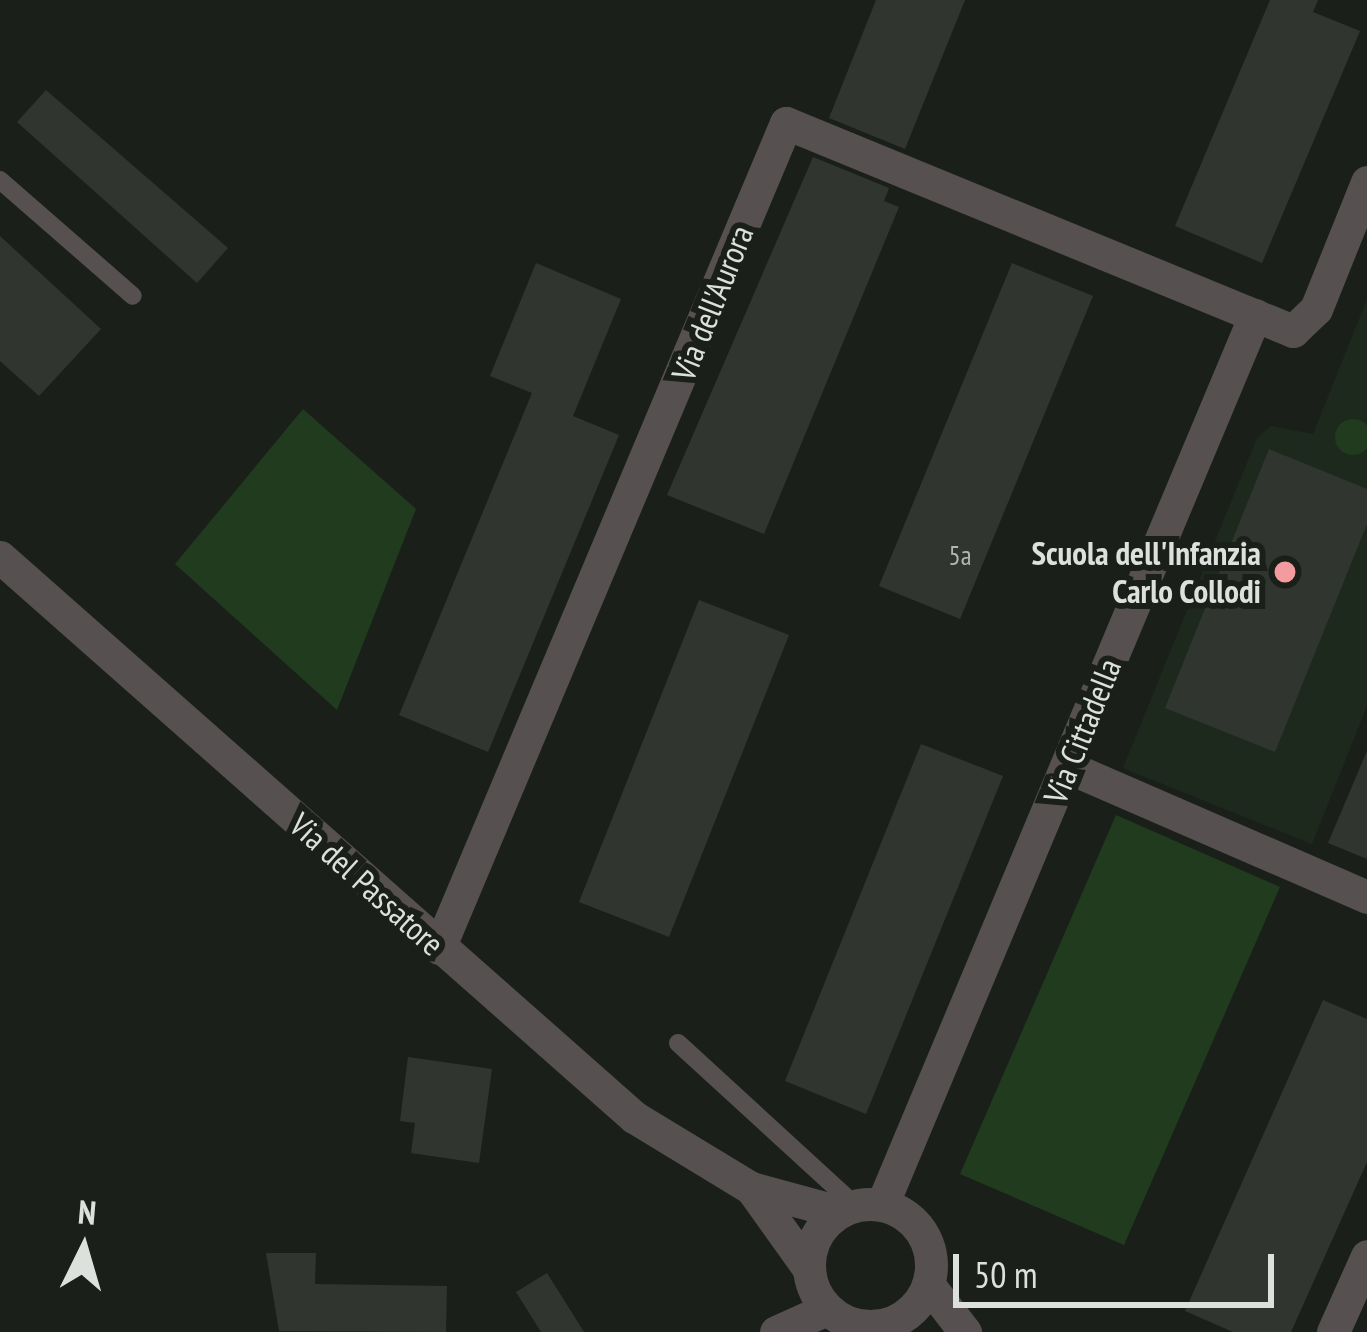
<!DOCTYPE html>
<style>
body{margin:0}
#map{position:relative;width:1367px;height:1332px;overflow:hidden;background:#1a2019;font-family:"PT Sans Narrow",sans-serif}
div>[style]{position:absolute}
.built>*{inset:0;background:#1e291d}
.green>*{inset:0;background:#213b1f}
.round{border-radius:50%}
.building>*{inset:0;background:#30362f}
.service>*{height:18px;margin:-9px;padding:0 9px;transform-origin:9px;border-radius:9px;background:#565050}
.minor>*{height:33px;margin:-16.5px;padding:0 16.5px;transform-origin:16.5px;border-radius:16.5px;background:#565050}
.tertiary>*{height:33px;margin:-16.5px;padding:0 16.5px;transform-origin:16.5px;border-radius:16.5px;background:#565050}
.tertiary>.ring{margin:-16.5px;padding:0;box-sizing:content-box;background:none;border:33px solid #565050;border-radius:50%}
.dots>*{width:33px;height:33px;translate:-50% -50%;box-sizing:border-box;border:6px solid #1a2019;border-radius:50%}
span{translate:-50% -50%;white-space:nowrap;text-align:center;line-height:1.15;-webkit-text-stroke:12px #1a2019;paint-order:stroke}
.number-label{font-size:27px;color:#b2b6b2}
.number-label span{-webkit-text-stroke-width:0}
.street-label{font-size:33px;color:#dde1dd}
.poi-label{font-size:33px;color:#dde1dd;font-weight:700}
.right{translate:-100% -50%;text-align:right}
.north{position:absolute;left:24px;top:1188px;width:120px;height:120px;-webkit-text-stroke:9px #1a2019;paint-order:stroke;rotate:5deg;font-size:33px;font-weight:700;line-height:48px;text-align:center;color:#dde1dd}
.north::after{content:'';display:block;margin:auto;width:42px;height:54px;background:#dde1dd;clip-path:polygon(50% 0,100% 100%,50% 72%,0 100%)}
.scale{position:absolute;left:953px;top:1254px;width:321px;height:54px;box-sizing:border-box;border:6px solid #dde1dd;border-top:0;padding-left:15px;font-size:36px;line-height:42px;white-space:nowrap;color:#dde1dd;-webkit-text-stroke:9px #1a2019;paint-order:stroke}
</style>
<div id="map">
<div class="built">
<div style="clip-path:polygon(1367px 299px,1367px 706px,1312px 844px,1123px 768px,1257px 438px,1271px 426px,1313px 434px)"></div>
</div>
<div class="green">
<div style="clip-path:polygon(303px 409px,416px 509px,337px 710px,175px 564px)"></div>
<div class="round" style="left:1335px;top:419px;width:36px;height:36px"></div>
<div style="clip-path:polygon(1116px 815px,1280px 887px,1124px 1245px,960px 1174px)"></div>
</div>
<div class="building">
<div style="clip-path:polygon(876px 0,965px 0,905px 149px,829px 118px)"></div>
<div style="clip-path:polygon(1270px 0,1318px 0,1313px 12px,1360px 31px,1262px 263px,1175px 226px)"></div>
<div style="clip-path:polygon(46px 90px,228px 248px,197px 283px,17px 122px)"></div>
<div style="clip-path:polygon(813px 157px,889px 188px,884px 201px,899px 207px,764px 534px,667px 495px)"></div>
<div style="clip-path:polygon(0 236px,101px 329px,39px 396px,0 361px)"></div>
<div style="clip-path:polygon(536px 263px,621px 299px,573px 416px,619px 435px,488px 752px,399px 715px,532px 393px,490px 376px)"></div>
<div style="clip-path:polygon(1012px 263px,1093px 296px,960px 619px,879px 586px)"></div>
<div style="clip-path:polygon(1269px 449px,1367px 489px,1367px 524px,1275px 752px,1165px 708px)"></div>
<div style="clip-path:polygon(699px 600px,789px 635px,669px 937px,579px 902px)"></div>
<div style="clip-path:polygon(921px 744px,1003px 776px,866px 1114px,785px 1081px)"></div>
<div style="clip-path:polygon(1367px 751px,1367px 859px,1328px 843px)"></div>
<div style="clip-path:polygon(1323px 1000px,1367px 1019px,1367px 1162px,1291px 1332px,1233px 1332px,1185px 1311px)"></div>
<div style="clip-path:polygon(408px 1057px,492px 1069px,479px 1163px,411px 1153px,415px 1123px,400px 1121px)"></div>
<div style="clip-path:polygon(266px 1253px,316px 1253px,315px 1284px,447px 1286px,446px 1332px,279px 1331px)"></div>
<div style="clip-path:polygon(547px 1273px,584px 1332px,541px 1332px,516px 1292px)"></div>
</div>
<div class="service">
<div style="left:0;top:180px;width:176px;rotate:41.1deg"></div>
<div style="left:678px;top:1043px;width:240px;rotate:42.5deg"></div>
</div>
<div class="minor">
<div style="left:1068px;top:767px;width:326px;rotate:23.5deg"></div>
<div style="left:439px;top:948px;width:895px;rotate:-67.19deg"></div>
<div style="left:786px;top:123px;width:548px;rotate:22.31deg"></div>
<div style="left:1293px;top:331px;width:32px;rotate:-44deg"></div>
<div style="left:1316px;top:309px;width:137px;rotate:-68.1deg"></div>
<div style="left:882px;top:1205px;width:965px;rotate:-67.26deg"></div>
<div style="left:776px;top:1332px;width:56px;rotate:-24.3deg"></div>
<div style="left:1333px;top:1332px;width:83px;rotate:-65.9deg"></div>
</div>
<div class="tertiary">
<div style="left:0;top:557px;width:846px;rotate:41.45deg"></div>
<div style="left:634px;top:1117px;width:137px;rotate:31.3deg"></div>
<div style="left:751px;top:1188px;width:91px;rotate:15.3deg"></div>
<div style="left:751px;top:1188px;width:100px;rotate:54.4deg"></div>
<div class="ring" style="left:809px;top:1204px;width:89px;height:89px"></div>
<div style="left:928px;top:1284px;width:61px;rotate:52.4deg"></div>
</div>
<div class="dots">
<div style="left:1285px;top:572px;background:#f49b9f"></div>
</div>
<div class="number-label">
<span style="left:960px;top:556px">5a</span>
</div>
<div class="street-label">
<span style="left:712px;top:303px;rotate:-68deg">Via dell'Aurora</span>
<span style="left:1082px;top:731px;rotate:-68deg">Via Cittadella</span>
<span style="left:367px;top:884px;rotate:42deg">Via del Passatore</span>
</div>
<div class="poi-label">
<span class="right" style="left:1261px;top:572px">Scuola dell'Infanzia<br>Carlo Collodi</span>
</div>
<div class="north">N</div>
<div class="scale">50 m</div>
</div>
